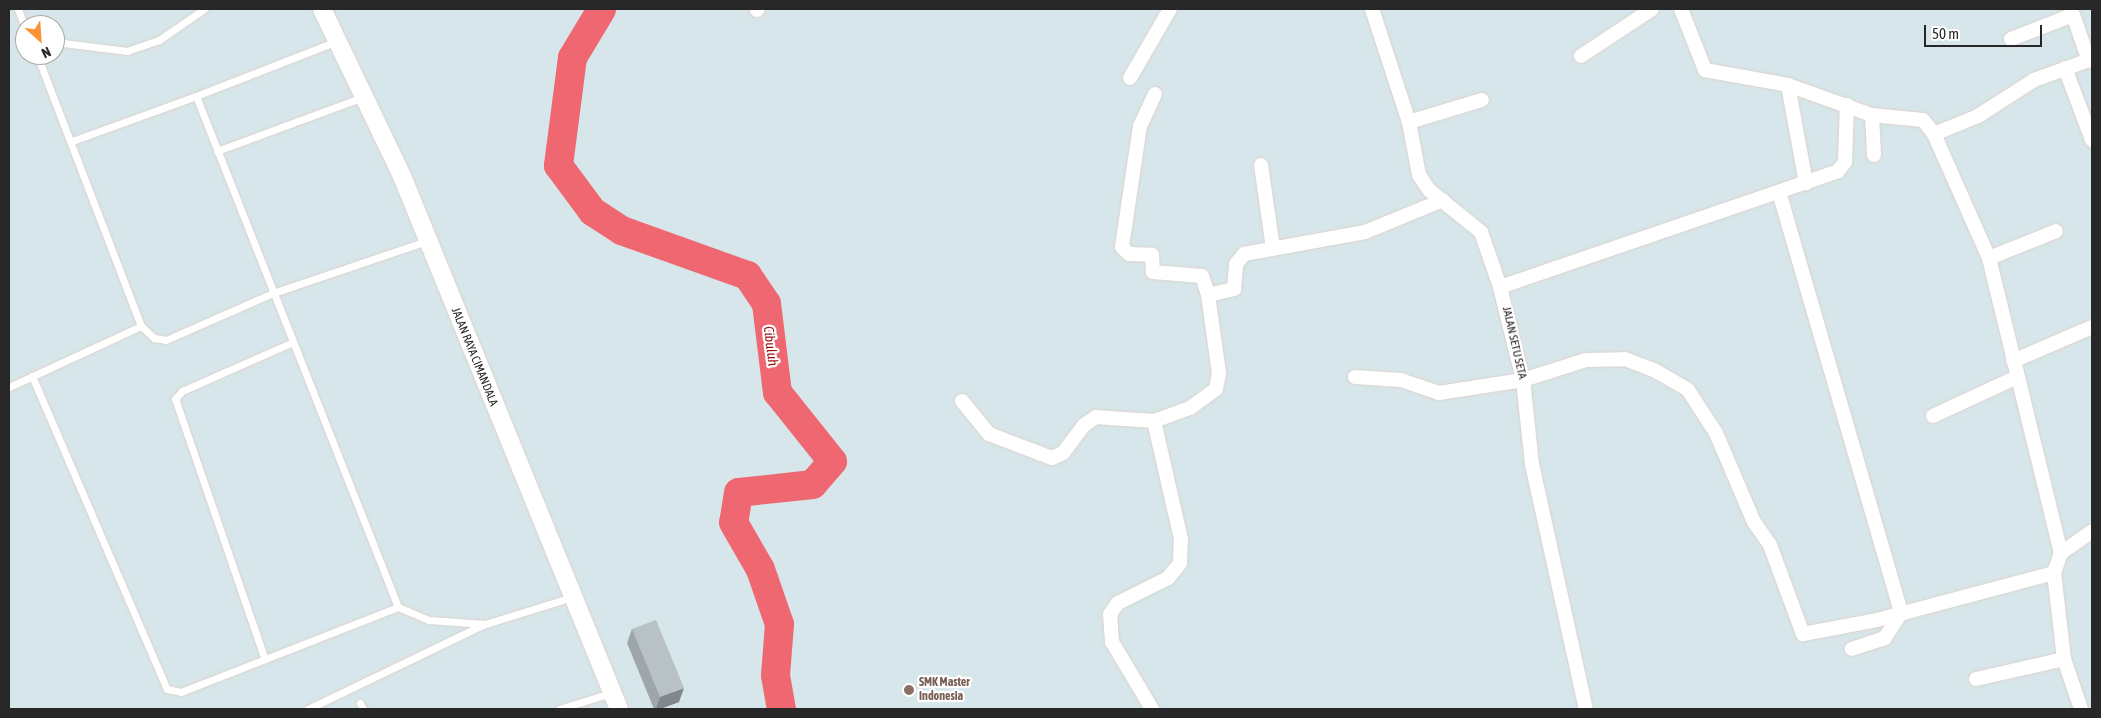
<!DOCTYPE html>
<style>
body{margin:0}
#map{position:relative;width:2101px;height:718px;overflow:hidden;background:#d7e6ea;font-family:"Asap Condensed",sans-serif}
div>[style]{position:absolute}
.river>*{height:29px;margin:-14.5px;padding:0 14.5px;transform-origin:14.5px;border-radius:14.5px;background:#ef6871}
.roads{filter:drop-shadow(0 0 1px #dcd2ca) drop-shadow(0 0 1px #dcd2ca)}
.service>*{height:7px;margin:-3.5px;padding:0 3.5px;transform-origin:3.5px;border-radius:3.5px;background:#fff}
.minor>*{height:14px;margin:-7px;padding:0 7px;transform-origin:7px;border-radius:7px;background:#fff}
.tertiary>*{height:18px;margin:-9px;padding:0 9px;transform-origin:9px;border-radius:9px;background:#fff}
.wall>*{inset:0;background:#9ea6a9}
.shaded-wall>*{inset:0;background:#81878a}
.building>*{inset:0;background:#b8c1c5}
.dots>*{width:14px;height:14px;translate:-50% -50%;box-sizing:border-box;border:2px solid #fff;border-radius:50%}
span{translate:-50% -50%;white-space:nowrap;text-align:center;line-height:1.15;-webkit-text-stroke:4.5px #fff;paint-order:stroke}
.street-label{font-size:12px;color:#272727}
.education-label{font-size:12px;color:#785e54;font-weight:700}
.left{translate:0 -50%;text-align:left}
.water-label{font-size:14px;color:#960d0c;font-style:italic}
.frame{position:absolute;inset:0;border:10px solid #272727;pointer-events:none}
.north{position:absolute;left:15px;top:15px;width:50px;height:50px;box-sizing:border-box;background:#fff;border:1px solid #a9a9a9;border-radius:50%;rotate:154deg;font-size:14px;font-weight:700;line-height:20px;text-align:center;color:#272727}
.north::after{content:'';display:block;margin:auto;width:18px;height:22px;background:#fb9333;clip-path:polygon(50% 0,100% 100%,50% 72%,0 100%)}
.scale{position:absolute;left:1924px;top:25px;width:118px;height:22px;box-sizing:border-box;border:2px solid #272727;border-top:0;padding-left:6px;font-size:15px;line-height:18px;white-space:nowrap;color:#272727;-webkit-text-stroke:4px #fff;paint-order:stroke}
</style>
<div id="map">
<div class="river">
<div style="left:601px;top:9px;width:56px;rotate:121.1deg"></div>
<div style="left:572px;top:57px;width:109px;rotate:97.4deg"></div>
<div style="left:558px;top:165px;width:57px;rotate:53.5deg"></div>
<div style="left:592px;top:211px;width:35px;rotate:33deg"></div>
<div style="left:621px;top:230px;width:134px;rotate:19.7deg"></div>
<div style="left:747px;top:275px;width:34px;rotate:56deg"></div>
<div style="left:766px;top:303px;width:90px;rotate:83deg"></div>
<div style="left:777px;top:392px;width:88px;rotate:51.4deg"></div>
<div style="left:832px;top:461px;width:30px;rotate:131deg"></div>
<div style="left:812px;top:484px;width:74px;rotate:173.8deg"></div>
<div style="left:738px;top:492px;width:30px;rotate:99deg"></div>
<div style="left:733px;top:522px;width:54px;rotate:60.1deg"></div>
<div style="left:760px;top:569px;width:58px;rotate:70.9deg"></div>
<div style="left:779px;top:624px;width:51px;rotate:94.5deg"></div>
<div style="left:775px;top:675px;width:35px;rotate:80deg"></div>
</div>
<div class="roads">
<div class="service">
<div style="left:18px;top:9px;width:19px;rotate:69deg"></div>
<div style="left:55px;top:42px;width:73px;rotate:7.1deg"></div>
<div style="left:127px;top:51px;width:34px;rotate:-19deg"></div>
<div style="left:159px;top:40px;width:55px;rotate:-34.6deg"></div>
<div style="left:37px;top:55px;width:290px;rotate:69deg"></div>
<div style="left:141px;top:326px;width:18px;rotate:43deg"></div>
<div style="left:154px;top:338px;width:12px;rotate:9deg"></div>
<div style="left:166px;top:340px;width:117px;rotate:-23.7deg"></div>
<div style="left:273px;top:293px;width:163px;rotate:-18.7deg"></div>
<div style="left:196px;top:96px;width:151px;rotate:-21.3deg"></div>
<div style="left:72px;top:141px;width:132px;rotate:-19.9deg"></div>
<div style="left:196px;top:96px;width:549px;rotate:68.43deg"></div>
<div style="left:398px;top:607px;width:34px;rotate:23deg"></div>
<div style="left:429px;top:620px;width:56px;rotate:4.1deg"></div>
<div style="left:217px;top:151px;width:156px;rotate:-20.3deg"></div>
<div style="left:32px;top:376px;width:341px;rotate:66.7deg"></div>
<div style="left:167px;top:689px;width:14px;rotate:12deg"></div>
<div style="left:181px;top:692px;width:233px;rotate:-21.4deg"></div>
<div style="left:9px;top:387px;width:145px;rotate:-24.8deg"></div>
<div style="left:264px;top:657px;width:273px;rotate:-109deg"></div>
<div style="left:175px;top:399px;width:11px;rotate:-49deg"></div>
<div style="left:182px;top:391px;width:121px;rotate:-23.8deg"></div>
<div style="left:360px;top:703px;width:7px;rotate:63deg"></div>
<div style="left:308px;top:709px;width:196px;rotate:-25.7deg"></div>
<div style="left:485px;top:624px;width:91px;rotate:-17.2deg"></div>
<div style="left:559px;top:709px;width:54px;rotate:-17.1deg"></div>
</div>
<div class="minor">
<div style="left:1372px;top:9px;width:119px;rotate:71.9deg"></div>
<div style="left:1409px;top:122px;width:54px;rotate:79.3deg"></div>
<div style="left:1419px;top:175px;width:18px;rotate:56deg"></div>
<div style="left:1429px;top:190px;width:67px;rotate:38.9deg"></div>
<div style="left:1481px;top:232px;width:58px;rotate:70.9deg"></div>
<div style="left:1500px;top:287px;width:96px;rotate:76.1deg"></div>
<div style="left:1523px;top:380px;width:84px;rotate:83.9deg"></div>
<div style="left:1532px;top:464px;width:251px;rotate:77.6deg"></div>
<div style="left:1681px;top:9px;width:66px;rotate:68.5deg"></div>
<div style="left:1705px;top:70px;width:84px;rotate:10.2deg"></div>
<div style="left:1788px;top:85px;width:89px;rotate:19.7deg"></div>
<div style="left:1872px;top:115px;width:51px;rotate:5.6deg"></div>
<div style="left:1923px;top:120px;width:18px;rotate:52deg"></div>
<div style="left:1934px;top:134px;width:136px;rotate:66.1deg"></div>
<div style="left:1989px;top:258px;width:304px;rotate:76.3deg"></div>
<div style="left:2071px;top:9px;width:55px;rotate:70.9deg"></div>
<div style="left:757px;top:10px;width:1px;rotate:-45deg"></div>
<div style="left:2011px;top:39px;width:66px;rotate:-21.2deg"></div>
<div style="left:1581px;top:56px;width:85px;rotate:-33.5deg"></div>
<div style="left:2065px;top:68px;width:77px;rotate:69.4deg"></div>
<div style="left:1130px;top:78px;width:80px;rotate:-59.9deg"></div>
<div style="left:1788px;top:85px;width:100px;rotate:79.6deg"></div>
<div style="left:1155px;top:94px;width:35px;rotate:115deg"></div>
<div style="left:1140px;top:126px;width:122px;rotate:98.5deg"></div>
<div style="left:1122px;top:247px;width:10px;rotate:45deg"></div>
<div style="left:1129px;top:254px;width:23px;rotate:2deg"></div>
<div style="left:1152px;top:255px;width:17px;rotate:87deg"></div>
<div style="left:1153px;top:272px;width:49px;rotate:4.7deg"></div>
<div style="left:1202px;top:276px;width:20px;rotate:72deg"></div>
<div style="left:1872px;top:115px;width:40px;rotate:87.1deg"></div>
<div style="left:1409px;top:122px;width:76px;rotate:-16.8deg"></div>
<div style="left:1934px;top:134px;width:48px;rotate:-22.2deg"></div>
<div style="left:1978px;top:116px;width:67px;rotate:-32.7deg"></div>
<div style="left:2034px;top:80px;width:62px;rotate:-19.9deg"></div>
<div style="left:1261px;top:165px;width:84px;rotate:81.8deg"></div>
<div style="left:1779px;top:192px;width:438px;rotate:73.8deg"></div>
<div style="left:1901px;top:613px;width:30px;rotate:123deg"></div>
<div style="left:1885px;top:638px;width:35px;rotate:162deg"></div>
<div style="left:1989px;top:258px;width:72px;rotate:-21.9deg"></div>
<div style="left:1500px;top:287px;width:357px;rotate:-18.9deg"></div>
<div style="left:1838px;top:171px;width:11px;rotate:-52deg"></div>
<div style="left:1845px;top:162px;width:57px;rotate:-88deg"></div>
<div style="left:2013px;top:361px;width:86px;rotate:-23.3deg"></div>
<div style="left:1355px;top:377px;width:46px;rotate:3.7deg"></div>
<div style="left:1401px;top:380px;width:40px;rotate:18.9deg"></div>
<div style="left:1439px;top:393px;width:85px;rotate:-8.8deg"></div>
<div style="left:1523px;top:380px;width:66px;rotate:-17.6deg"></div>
<div style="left:1586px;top:360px;width:39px;rotate:-1deg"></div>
<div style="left:1625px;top:359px;width:31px;rotate:21deg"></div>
<div style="left:1654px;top:370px;width:39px;rotate:30deg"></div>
<div style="left:1688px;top:390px;width:51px;rotate:56.9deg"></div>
<div style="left:1716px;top:433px;width:97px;rotate:66.9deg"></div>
<div style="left:1754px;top:522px;width:28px;rotate:55deg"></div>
<div style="left:1770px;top:545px;width:95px;rotate:69.7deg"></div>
<div style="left:1803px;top:634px;width:75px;rotate:-10.7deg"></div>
<div style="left:1877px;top:620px;width:183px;rotate:-14.9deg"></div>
<div style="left:962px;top:401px;width:43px;rotate:50.7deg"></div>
<div style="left:989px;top:434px;width:67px;rotate:20.9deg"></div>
<div style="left:1052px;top:458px;width:12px;rotate:-24deg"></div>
<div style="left:1063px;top:453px;width:34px;rotate:-53deg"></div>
<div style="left:1083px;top:426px;width:16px;rotate:-35deg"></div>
<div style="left:1096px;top:417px;width:58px;rotate:3.9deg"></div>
<div style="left:1933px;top:416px;width:93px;rotate:-24.9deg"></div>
<div style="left:1976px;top:679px;width:90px;rotate:-12.8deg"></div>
<div style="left:1152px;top:709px;width:78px;rotate:-120.8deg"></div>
<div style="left:1112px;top:642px;width:28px;rotate:-94deg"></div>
<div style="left:1110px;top:614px;width:14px;rotate:-54deg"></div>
<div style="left:1118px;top:603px;width:56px;rotate:-26.6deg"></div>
<div style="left:1168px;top:578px;width:19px;rotate:-51deg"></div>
<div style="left:1180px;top:563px;width:24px;rotate:-88deg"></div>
<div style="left:1181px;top:539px;width:121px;rotate:-102.9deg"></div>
<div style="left:1154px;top:421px;width:38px;rotate:-20deg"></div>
<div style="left:1190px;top:408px;width:32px;rotate:-36deg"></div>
<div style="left:1216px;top:389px;width:16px;rotate:-79deg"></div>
<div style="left:1219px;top:373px;width:79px;rotate:-98deg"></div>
<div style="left:1208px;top:295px;width:27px;rotate:-13deg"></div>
<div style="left:1234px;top:289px;width:25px;rotate:-85deg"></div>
<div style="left:1236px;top:264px;width:13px;rotate:-51deg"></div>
<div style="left:1244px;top:254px;width:123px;rotate:-10.3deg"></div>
<div style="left:1365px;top:232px;width:84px;rotate:-22.3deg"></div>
<div style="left:2081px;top:709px;width:53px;rotate:-108.8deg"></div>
<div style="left:2064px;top:659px;width:87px;rotate:-96.6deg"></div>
<div style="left:2054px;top:573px;width:21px;rotate:-71deg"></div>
<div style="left:2061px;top:553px;width:38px;rotate:-35deg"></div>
</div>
<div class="tertiary">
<div style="left:322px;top:9px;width:185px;rotate:64.4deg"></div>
<div style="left:402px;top:176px;width:575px;rotate:67.85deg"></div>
</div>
</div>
<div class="wall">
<div style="clip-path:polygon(632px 629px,679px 702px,660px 709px,654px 709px,627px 643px)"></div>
</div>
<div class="shaded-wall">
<div style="clip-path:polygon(684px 688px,679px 702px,660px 709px,656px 709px,660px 697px)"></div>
</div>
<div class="building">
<div style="clip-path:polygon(656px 620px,684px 688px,660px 697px,632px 629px)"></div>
</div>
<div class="dots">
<div style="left:909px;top:690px;background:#8d6e63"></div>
</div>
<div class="street-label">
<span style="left:1514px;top:343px;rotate:77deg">JALAN SETU SETA</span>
<span style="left:474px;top:357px;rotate:68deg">JALAN RAYA CIMANDALA</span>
</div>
<div class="education-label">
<span class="left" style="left:919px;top:690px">SMK Master<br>Indonesia</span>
</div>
<div class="water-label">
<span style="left:771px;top:346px;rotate:83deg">Cibuluh</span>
</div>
<div class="frame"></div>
<div class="north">N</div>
<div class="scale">50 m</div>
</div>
